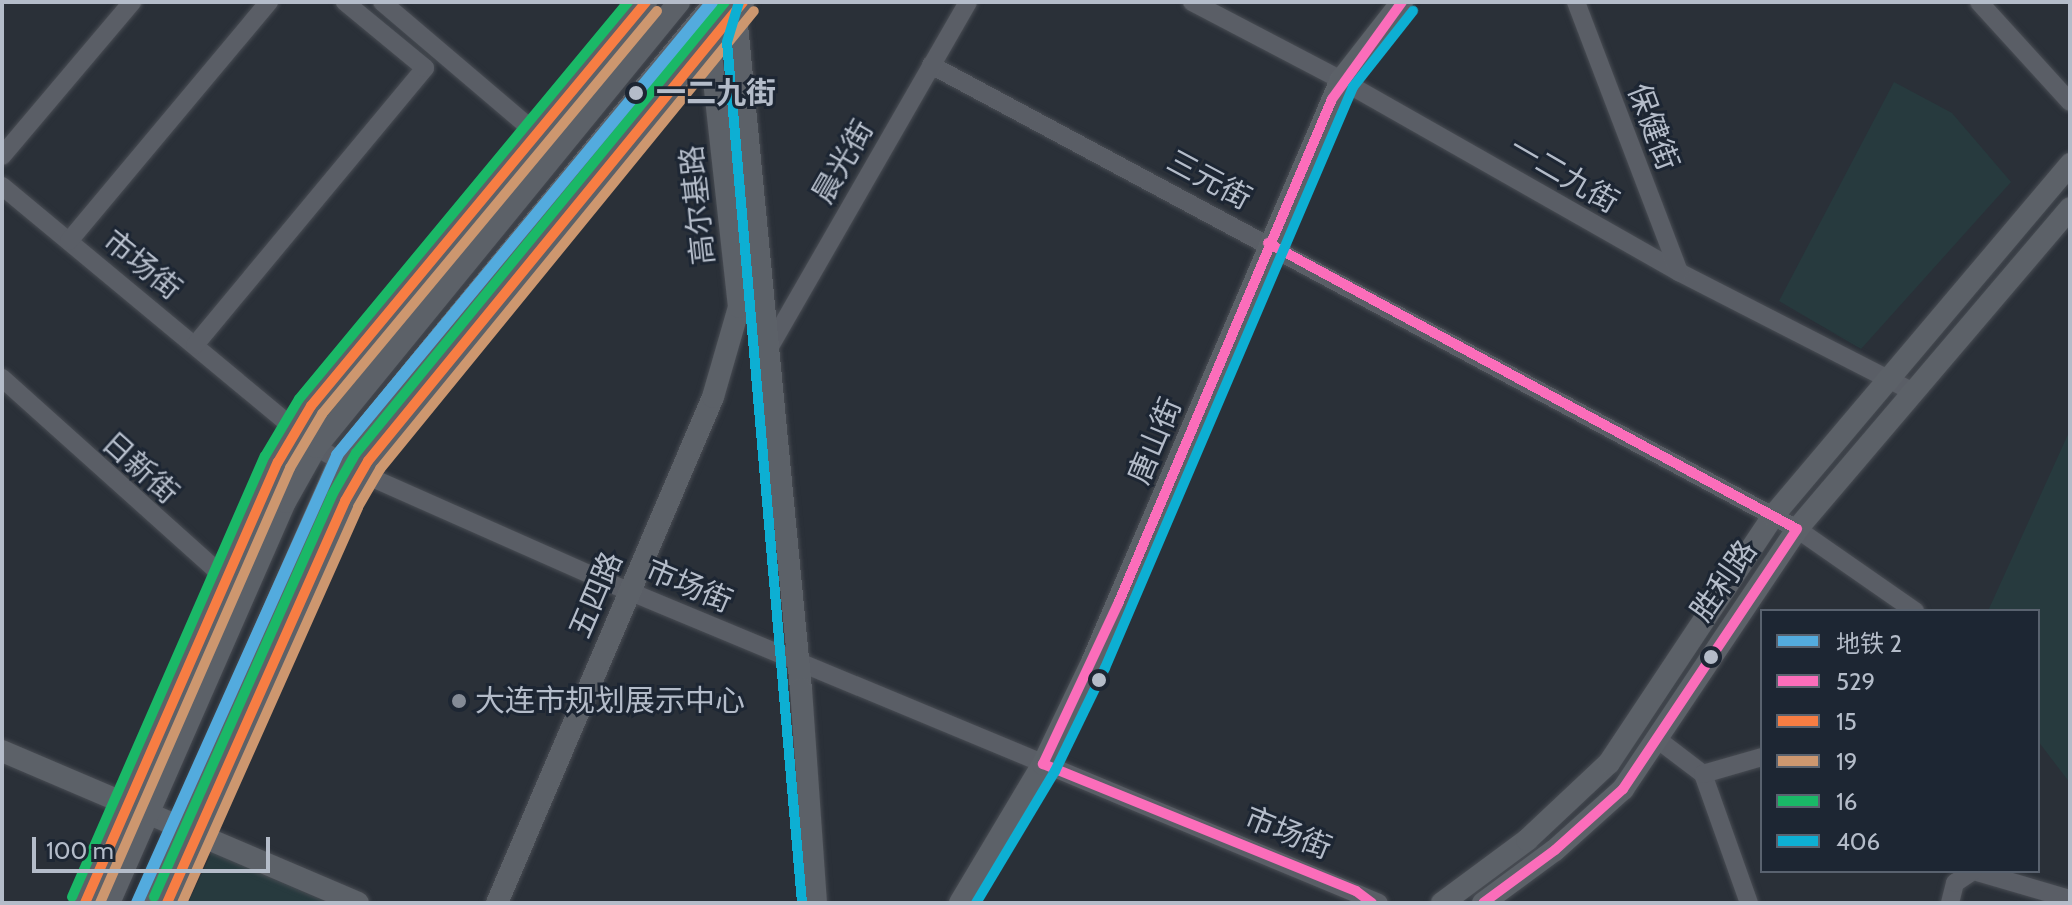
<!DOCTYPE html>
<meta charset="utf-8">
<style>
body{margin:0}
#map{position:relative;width:2072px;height:905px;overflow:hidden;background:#2a3038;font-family:Cabin,"Noto Sans SC",sans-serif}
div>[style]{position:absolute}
.green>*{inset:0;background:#273a3e}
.roads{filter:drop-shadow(0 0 2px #484c53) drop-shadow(0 0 2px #484c53)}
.minor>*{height:18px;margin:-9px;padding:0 9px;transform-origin:9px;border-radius:9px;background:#5a5e66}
.major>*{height:22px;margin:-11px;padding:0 11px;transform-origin:11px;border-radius:11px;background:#5c6168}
.bus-1>*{height:10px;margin:-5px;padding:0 5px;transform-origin:5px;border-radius:5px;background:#fb6dba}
.bus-2>*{height:10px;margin:-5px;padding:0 5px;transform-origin:5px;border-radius:5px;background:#f77d43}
.bus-3>*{height:10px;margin:-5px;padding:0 5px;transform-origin:5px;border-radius:5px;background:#cd976f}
.bus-4>*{height:10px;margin:-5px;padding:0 5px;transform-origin:5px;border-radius:5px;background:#1ab867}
.bus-5>*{height:10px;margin:-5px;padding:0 5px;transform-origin:5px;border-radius:5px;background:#0dafd3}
.metro-1>*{height:12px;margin:-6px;padding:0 6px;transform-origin:6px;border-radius:6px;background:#53abde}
.dots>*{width:22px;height:22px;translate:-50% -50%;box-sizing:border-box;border:4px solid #1d2633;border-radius:50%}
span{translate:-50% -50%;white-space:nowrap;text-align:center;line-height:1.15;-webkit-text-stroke:6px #1d2633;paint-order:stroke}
.stop-label{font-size:30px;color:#b4bcc9;font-weight:700}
.left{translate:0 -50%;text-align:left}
.street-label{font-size:30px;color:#b4bcc9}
.poi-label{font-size:30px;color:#b4bcc9}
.frame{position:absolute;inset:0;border:4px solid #b4bcc9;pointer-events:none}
.legend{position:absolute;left:1760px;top:609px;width:280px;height:264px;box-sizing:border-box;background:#1d2633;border:2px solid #59626f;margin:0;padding:10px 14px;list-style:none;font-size:24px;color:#b4bcc9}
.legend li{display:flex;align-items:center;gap:16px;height:40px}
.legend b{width:40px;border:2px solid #59626f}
.scale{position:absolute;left:32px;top:837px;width:238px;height:36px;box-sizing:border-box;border:4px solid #b4bcc9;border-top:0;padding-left:10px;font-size:24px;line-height:28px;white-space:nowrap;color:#b4bcc9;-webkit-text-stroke:6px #1d2633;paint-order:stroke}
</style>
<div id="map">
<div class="green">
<div style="clip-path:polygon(1894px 82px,1952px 113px,2011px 182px,1861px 349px,1779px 301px)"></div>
<div style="clip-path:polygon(2070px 430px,2069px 684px,2070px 783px,2038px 741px,2038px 611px,1988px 611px)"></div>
<div style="clip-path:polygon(212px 852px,329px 903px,188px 903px)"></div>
</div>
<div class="roads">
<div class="minor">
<div style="left:382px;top:2px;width:230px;rotate:40.4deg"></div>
<div style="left:1192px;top:2px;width:168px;rotate:27.6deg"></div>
<div style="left:1341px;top:80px;width:389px;rotate:29.6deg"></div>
<div style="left:1679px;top:272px;width:262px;rotate:27.1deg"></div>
<div style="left:1576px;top:2px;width:289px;rotate:69.1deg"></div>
<div style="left:1979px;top:2px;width:135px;rotate:47.7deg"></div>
<div style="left:931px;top:65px;width:982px;rotate:28.18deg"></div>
<div style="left:1797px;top:529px;width:144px;rotate:34.8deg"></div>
<div style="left:2px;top:156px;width:202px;rotate:-49.8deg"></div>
<div style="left:2px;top:186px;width:408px;rotate:39.7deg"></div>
<div style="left:316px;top:447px;width:52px;rotate:30deg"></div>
<div style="left:361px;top:473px;width:277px;rotate:23.9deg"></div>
<div style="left:614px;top:585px;width:828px;rotate:22.57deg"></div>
<div style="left:69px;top:241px;width:312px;rotate:-50.1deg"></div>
<div style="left:195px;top:345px;width:360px;rotate:-50.3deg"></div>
<div style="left:425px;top:68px;width:104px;rotate:-140.5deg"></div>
<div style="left:768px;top:350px;width:401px;rotate:-60.1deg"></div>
<div style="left:2px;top:378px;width:313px;rotate:41.9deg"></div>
<div style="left:1657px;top:739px;width:58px;rotate:37.3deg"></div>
<div style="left:1703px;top:774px;width:137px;rotate:70.4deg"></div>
<div style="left:1703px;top:774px;width:61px;rotate:-16.1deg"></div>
<div style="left:1974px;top:871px;width:100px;rotate:16.3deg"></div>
<div style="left:1950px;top:903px;width:21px;rotate:-76deg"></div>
<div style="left:1955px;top:883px;width:22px;rotate:-34deg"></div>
</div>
<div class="major">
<div style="left:735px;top:4px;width:688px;rotate:84.5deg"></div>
<div style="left:801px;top:689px;width:215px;rotate:86deg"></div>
<div style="left:2px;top:751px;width:387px;rotate:23.1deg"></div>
<div style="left:85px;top:903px;width:481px;rotate:-66.4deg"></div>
<div style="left:278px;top:462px;width:65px;rotate:-59.5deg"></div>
<div style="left:311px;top:406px;width:525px;rotate:-50.33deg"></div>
<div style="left:109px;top:903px;width:438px;rotate:-66.3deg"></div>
<div style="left:285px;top:502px;width:63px;rotate:-60.6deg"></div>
<div style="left:316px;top:447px;width:574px;rotate:-50.79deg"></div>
<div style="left:145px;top:903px;width:483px;rotate:-66.3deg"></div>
<div style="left:339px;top:461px;width:593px;rotate:-50.68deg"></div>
<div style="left:167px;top:903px;width:440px;rotate:-66.1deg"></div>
<div style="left:345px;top:501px;width:46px;rotate:-60.1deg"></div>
<div style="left:368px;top:461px;width:593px;rotate:-50.75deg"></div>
<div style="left:497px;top:903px;width:550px;rotate:-66.88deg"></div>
<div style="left:713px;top:397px;width:94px;rotate:-73.9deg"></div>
<div style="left:739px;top:307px;width:275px;rotate:-96.3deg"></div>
<div style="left:960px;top:903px;width:162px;rotate:-59.2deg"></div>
<div style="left:1043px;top:764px;width:113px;rotate:-64.3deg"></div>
<div style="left:1092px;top:662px;width:633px;rotate:-66.84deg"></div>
<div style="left:1341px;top:80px;width:99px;rotate:-52deg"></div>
<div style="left:1442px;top:903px;width:106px;rotate:-36.5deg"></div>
<div style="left:1527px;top:840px;width:112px;rotate:-43.2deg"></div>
<div style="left:1609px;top:763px;width:296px;rotate:-56.4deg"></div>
<div style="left:1773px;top:516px;width:461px;rotate:-49.8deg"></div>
<div style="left:1483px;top:903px;width:89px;rotate:-36.4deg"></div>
<div style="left:1555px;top:850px;width:91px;rotate:-41.9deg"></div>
<div style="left:1623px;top:789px;width:313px;rotate:-56.2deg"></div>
<div style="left:1797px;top:529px;width:421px;rotate:-49.6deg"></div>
</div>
</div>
<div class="bus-1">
<div style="left:1268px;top:243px;width:601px;rotate:28.4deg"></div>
<div style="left:1797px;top:529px;width:313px;rotate:123.8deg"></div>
<div style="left:1623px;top:789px;width:91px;rotate:138.1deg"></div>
<div style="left:1555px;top:850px;width:89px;rotate:143.6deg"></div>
<div style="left:1372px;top:903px;width:20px;rotate:-143deg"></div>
<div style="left:1356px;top:891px;width:338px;rotate:-157.9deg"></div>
<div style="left:1043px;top:764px;width:177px;rotate:-64.9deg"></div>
<div style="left:1118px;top:604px;width:548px;rotate:-67.03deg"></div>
<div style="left:1332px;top:99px;width:120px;rotate:-54.2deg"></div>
</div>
<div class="bus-2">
<div style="left:85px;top:903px;width:481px;rotate:-66.4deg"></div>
<div style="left:278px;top:462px;width:65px;rotate:-59.5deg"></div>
<div style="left:311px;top:406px;width:525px;rotate:-50.33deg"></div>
<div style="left:167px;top:903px;width:440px;rotate:-66.1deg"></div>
<div style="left:345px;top:501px;width:46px;rotate:-60.1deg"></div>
<div style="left:368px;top:461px;width:593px;rotate:-50.75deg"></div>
</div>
<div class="bus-3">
<div style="left:100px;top:903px;width:475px;rotate:-66.4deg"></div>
<div style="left:290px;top:468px;width:63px;rotate:-59.3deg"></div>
<div style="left:322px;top:414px;width:524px;rotate:-50.26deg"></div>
<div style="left:182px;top:903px;width:433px;rotate:-66deg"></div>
<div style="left:358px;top:507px;width:44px;rotate:-59.9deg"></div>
<div style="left:380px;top:469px;width:591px;rotate:-50.77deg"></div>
</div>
<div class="bus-4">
<div style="left:72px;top:897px;width:481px;rotate:-66.4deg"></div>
<div style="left:265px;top:456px;width:66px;rotate:-59.2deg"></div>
<div style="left:299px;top:399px;width:516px;rotate:-50.35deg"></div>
<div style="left:154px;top:897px;width:440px;rotate:-66.1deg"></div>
<div style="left:332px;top:495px;width:48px;rotate:-60.3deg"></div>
<div style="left:356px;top:453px;width:583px;rotate:-50.71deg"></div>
</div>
<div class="bus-5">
<div style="left:739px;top:2px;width:42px;rotate:106.7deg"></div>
<div style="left:727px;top:42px;width:864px;rotate:85.02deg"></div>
<div style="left:976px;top:903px;width:154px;rotate:-59.1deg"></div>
<div style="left:1055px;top:771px;width:114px;rotate:-64.1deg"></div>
<div style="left:1105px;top:668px;width:632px;rotate:-66.88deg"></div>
<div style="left:1353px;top:87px;width:97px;rotate:-51.7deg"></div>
</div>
<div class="metro-1">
<div style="left:137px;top:903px;width:491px;rotate:-65.9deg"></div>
<div style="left:337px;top:455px;width:588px;rotate:-50.38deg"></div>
</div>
<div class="dots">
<div style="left:636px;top:93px;background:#b4bcc9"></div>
<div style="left:1711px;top:657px;background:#b4bcc9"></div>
<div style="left:1099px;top:680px;background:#b4bcc9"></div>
<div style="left:459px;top:701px;background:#848b96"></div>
</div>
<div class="stop-label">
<span class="left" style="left:656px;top:93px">一二九街</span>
</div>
<div class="street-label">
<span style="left:1653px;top:127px;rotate:69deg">保健街</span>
<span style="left:843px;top:162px;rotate:-60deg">晨光街</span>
<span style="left:1564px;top:175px;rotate:30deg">一二九街</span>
<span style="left:1209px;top:180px;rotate:28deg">三元街</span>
<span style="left:698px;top:205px;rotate:-96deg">高尔基路</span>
<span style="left:142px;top:265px;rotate:39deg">市场街</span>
<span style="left:1155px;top:441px;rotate:-67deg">唐山街</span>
<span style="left:140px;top:468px;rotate:42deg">日新街</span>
<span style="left:1724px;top:581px;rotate:-55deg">胜利路</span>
<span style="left:689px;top:586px;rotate:23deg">市场街</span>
<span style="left:596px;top:595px;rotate:-67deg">五四路</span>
<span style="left:1288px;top:833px;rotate:22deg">市场街</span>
</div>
<div class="poi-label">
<span class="left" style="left:475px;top:701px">大连市规划展示中心</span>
</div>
<div class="frame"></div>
<ul class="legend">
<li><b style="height:10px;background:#53abde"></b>地铁 2</li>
<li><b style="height:10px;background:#fb6dba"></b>529</li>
<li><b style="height:10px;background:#f77d43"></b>15</li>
<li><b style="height:10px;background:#cd976f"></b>19</li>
<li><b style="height:10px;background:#1ab867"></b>16</li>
<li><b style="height:10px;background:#0dafd3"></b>406</li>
</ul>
<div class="scale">100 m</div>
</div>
